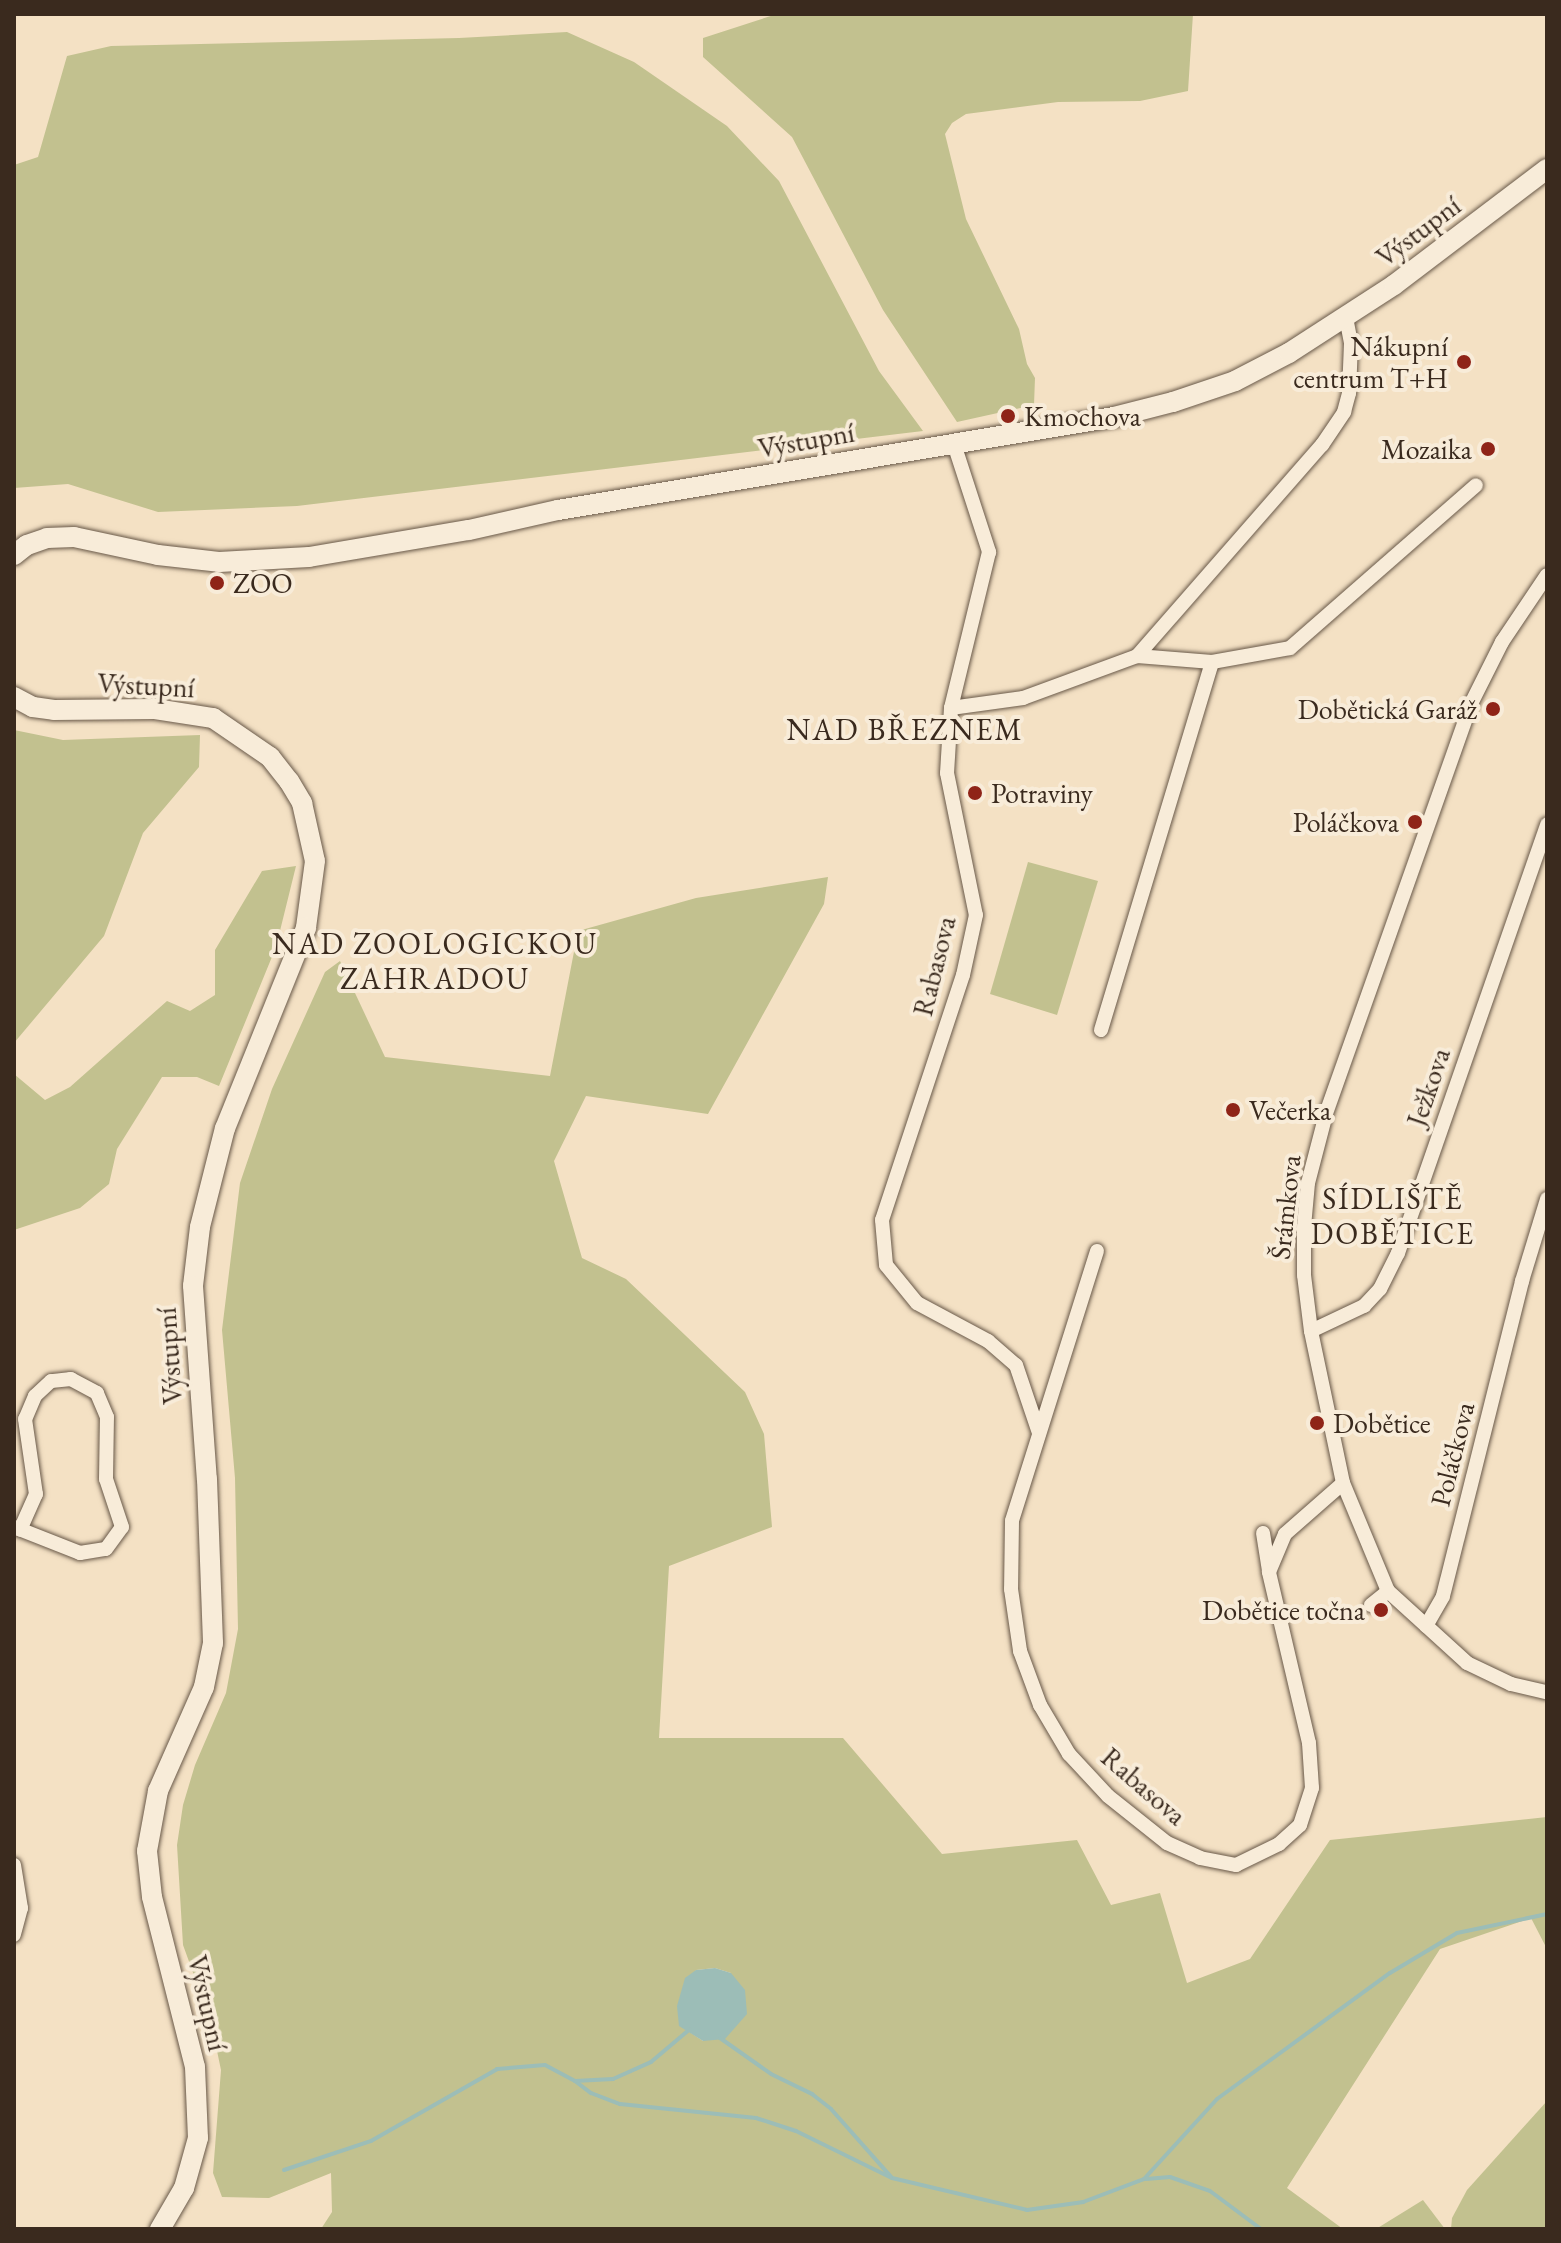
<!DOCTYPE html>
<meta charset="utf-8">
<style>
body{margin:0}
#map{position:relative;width:1561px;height:2243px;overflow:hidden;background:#f4e1c4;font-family:"EB Garamond",serif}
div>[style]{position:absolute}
.green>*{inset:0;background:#c2c18f}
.water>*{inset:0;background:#9cbdb7}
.stream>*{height:4px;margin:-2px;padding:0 2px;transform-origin:2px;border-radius:2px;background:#9cbdb7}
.roads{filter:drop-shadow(0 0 2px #685848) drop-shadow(0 0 2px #685848)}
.street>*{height:14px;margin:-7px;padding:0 7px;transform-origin:7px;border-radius:7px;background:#f8ecd9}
.secondary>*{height:20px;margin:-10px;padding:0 10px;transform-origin:10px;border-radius:10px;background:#f8ecd9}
.dots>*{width:22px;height:22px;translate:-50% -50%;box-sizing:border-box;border:4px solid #f8ecd9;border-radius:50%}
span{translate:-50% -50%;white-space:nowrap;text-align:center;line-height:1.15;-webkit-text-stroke:8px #f8ecd9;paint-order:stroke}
.street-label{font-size:28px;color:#3a2a1e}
.poi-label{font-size:28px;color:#3a2a1e}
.right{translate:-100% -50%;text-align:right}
.left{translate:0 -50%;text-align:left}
.neighbourhood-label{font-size:30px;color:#3a2a1e;letter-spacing:2px}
.frame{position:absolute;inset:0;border:16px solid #3a2a1e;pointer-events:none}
</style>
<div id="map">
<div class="green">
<div style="clip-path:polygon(777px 14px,1193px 14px,1188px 91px,1140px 101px,1058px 102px,966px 114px,952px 123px,945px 134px,966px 219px,1019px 329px,1027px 364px,1035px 378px,1034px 405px,957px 422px,883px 310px,792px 137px,703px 57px,703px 38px)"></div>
<div style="clip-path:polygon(567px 32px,634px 62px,727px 126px,779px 181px,879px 371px,923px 431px,297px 506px,158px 512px,68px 484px,14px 488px,14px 165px,38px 157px,67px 56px,111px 46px,459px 38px)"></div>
<div style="clip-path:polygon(14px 730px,63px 740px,200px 735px,199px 767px,143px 833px,104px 936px,14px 1043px)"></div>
<div style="clip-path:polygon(1028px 862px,1098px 881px,1057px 1015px,990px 994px)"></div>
<div style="clip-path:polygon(296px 866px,276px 947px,219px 1086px,197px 1077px,162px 1077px,117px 1149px,109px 1184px,80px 1208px,14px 1230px,14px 1074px,45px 1100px,70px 1087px,167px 1001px,190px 1011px,215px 995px,215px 950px,262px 871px)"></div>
<div style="clip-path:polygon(evenodd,828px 877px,824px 904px,708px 1114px,586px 1096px,554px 1161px,582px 1258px,626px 1279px,745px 1392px,764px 1434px,772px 1527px,669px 1566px,659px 1738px,843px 1738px,942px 1854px,1077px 1840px,1111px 1905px,1160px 1893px,1187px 1983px,1250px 1959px,1330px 1840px,1547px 1817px,1547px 1949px,1531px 1918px,1440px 1949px,1287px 2188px,1343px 2229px,321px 2229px,332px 2212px,331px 2173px,269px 2198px,222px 2197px,213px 2173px,221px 2070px,211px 2022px,183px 1945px,177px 1845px,183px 1805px,195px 1765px,226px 1693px,238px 1629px,235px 1478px,222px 1330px,240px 1183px,272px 1089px,325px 972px,340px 961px,385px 1057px,550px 1076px,578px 931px,696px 898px,828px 877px,715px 1968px,731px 1973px,703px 2041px,679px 2025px,696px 1970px,715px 1968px)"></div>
<div style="clip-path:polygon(1547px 2101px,1547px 2229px,1451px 2229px,1452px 2218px,1467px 2190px)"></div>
<div style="clip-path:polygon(1423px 2200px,1445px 2229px,1376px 2229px)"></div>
</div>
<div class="water">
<div style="clip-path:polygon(715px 1968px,731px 1973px,745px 1990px,747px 2014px,725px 2039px,703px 2041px,679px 2026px,677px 2006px,685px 1978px,696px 1970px)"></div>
</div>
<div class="stream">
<div style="left:720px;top:2038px;width:62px;rotate:35.2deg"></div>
<div style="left:771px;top:2074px;width:46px;rotate:26deg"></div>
<div style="left:812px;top:2094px;width:24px;rotate:38deg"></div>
<div style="left:831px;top:2109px;width:92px;rotate:48.5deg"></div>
<div style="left:892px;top:2178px;width:139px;rotate:13.3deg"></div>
<div style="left:1027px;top:2210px;width:57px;rotate:-8.1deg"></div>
<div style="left:1083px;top:2202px;width:65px;rotate:-20.7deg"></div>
<div style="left:1144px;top:2179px;width:108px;rotate:-47.6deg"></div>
<div style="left:1217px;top:2099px;width:214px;rotate:-36.1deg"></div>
<div style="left:1390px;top:1973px;width:78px;rotate:-30.8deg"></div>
<div style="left:1457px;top:1933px;width:92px;rotate:-11.9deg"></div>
<div style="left:575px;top:2081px;width:20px;rotate:37deg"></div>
<div style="left:591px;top:2093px;width:31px;rotate:21deg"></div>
<div style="left:620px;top:2104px;width:137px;rotate:5.9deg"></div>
<div style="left:756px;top:2118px;width:42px;rotate:18deg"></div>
<div style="left:796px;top:2131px;width:105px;rotate:26.1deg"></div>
<div style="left:284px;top:2170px;width:92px;rotate:-18.4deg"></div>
<div style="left:371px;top:2141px;width:145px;rotate:-29.7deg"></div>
<div style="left:497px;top:2069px;width:48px;rotate:-4.8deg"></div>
<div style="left:545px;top:2065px;width:34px;rotate:28deg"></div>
<div style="left:575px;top:2081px;width:38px;rotate:-3deg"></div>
<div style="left:613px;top:2079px;width:42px;rotate:-24.1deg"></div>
<div style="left:651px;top:2062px;width:51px;rotate:-40.2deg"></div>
<div style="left:1146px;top:2179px;width:24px;rotate:-5deg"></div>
<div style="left:1170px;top:2177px;width:42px;rotate:19.3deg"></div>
<div style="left:1210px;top:2191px;width:64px;rotate:36.7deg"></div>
</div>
<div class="roads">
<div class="street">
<div style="left:954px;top:444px;width:114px;rotate:72deg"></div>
<div style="left:989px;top:552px;width:161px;rotate:103.7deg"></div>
<div style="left:951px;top:708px;width:65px;rotate:93.5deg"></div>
<div style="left:947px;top:773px;width:145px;rotate:78.5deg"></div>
<div style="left:976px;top:915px;width:61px;rotate:102.2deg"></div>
<div style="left:963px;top:975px;width:258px;rotate:108.3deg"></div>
<div style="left:882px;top:1220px;width:45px;rotate:84.9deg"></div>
<div style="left:886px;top:1265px;width:49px;rotate:50.8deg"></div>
<div style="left:917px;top:1303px;width:81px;rotate:28.2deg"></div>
<div style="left:988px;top:1341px;width:37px;rotate:41deg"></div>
<div style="left:1016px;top:1365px;width:72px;rotate:71.3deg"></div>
<div style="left:1547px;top:575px;width:81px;rotate:123.9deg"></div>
<div style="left:1502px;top:642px;width:69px;rotate:116.6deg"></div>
<div style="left:1471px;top:704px;width:435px;rotate:109.5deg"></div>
<div style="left:1326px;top:1114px;width:71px;rotate:104.6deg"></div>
<div style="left:1308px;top:1183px;width:44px;rotate:95.2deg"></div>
<div style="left:1304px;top:1227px;width:48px;rotate:90deg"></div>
<div style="left:1304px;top:1275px;width:56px;rotate:82.9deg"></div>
<div style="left:1311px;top:1331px;width:155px;rotate:78.1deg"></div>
<div style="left:1343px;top:1483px;width:117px;rotate:67.4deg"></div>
<div style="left:1388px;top:1591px;width:107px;rotate:42.3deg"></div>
<div style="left:1467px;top:1663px;width:49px;rotate:25.5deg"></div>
<div style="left:1511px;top:1684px;width:37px;rotate:13deg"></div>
<div style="left:1212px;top:662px;width:79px;rotate:-10.2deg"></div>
<div style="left:1290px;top:648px;width:247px;rotate:-41.2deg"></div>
<div style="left:951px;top:708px;width:73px;rotate:-7.9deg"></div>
<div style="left:1023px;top:698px;width:121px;rotate:-20.2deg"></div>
<div style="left:1137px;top:656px;width:281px;rotate:-48.8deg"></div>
<div style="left:1322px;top:445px;width:40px;rotate:-56deg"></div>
<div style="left:1344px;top:412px;width:20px;rotate:-75deg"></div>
<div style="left:1349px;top:393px;width:50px;rotate:-87.7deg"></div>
<div style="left:1351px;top:343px;width:26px;rotate:-101deg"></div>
<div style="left:1101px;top:1030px;width:384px;rotate:-73.2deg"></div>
<div style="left:1212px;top:662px;width:75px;rotate:-175.4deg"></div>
<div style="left:1097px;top:1251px;width:283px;rotate:107.5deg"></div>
<div style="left:1012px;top:1521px;width:68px;rotate:90.8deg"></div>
<div style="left:1011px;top:1589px;width:63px;rotate:81.7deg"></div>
<div style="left:1020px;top:1651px;width:58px;rotate:69.7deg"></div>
<div style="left:1040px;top:1705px;width:57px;rotate:59.4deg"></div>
<div style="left:1069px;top:1754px;width:57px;rotate:47.1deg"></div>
<div style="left:1108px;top:1796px;width:75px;rotate:38.5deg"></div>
<div style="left:1167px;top:1843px;width:36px;rotate:24deg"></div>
<div style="left:1200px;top:1858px;width:37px;rotate:11deg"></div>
<div style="left:1236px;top:1865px;width:48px;rotate:-26deg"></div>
<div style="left:1279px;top:1844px;width:28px;rotate:-42deg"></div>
<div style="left:1300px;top:1825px;width:39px;rotate:-72deg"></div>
<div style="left:1312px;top:1788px;width:45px;rotate:-93.8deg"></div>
<div style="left:1309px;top:1743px;width:176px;rotate:-103.2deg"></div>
<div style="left:1269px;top:1572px;width:41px;rotate:-67.2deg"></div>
<div style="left:1285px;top:1534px;width:77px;rotate:-41.3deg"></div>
<div style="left:1311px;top:1331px;width:59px;rotate:-25.3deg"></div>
<div style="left:1364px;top:1306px;width:23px;rotate:-47deg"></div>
<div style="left:1380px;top:1289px;width:40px;rotate:-63.4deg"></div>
<div style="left:1398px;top:1253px;width:454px;rotate:-70.8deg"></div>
<div style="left:14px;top:1527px;width:71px;rotate:21.5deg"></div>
<div style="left:80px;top:1553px;width:26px;rotate:-9deg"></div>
<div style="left:106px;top:1549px;width:27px;rotate:-54deg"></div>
<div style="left:122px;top:1527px;width:51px;rotate:-108.4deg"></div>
<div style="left:106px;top:1479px;width:62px;rotate:-89.1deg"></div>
<div style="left:107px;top:1417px;width:26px;rotate:-113deg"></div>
<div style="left:97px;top:1393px;width:30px;rotate:-152deg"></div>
<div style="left:71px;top:1379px;width:20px;rotate:174deg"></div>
<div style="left:51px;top:1381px;width:22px;rotate:137deg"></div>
<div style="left:35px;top:1396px;width:25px;rotate:113deg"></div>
<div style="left:25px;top:1419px;width:76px;rotate:81.7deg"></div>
<div style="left:36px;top:1494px;width:39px;rotate:114deg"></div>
<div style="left:1263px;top:1533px;width:39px;rotate:81deg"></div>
<div style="left:1371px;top:1605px;width:22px;rotate:-39deg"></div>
<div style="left:1426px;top:1626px;width:34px;rotate:-60deg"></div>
<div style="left:1443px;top:1596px;width:325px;rotate:-75.9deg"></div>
<div style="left:1522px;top:1281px;width:86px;rotate:-73deg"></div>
<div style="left:14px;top:1865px;width:44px;rotate:80.8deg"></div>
<div style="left:21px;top:1908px;width:28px;rotate:105deg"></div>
</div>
<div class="secondary">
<div style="left:14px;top:555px;width:16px;rotate:-38deg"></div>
<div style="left:27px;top:545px;width:21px;rotate:-19deg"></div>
<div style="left:47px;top:538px;width:27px;rotate:-2deg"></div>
<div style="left:74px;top:537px;width:86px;rotate:12.1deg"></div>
<div style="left:158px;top:555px;width:61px;rotate:6.5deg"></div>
<div style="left:219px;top:562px;width:90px;rotate:-3.2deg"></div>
<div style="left:309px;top:557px;width:162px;rotate:-9.6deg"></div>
<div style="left:469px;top:530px;width:91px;rotate:-12.7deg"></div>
<div style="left:558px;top:510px;width:564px;rotate:-9.5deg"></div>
<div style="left:1114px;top:417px;width:61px;rotate:-14.3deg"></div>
<div style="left:1173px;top:402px;width:65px;rotate:-18.7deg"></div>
<div style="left:1235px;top:381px;width:61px;rotate:-27.4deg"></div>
<div style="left:1289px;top:353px;width:125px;rotate:-32.9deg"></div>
<div style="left:1394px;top:285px;width:192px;rotate:-37.2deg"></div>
<div style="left:14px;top:697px;width:21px;rotate:28deg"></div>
<div style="left:33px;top:707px;width:21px;rotate:8deg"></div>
<div style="left:54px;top:710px;width:101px;rotate:-0.6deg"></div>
<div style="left:155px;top:709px;width:59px;rotate:8.8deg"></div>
<div style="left:213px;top:718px;width:69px;rotate:34.4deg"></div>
<div style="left:270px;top:757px;width:31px;rotate:52deg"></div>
<div style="left:289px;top:781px;width:26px;rotate:59deg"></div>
<div style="left:302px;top:803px;width:59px;rotate:77.4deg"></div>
<div style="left:315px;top:861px;width:68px;rotate:97.7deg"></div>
<div style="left:306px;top:928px;width:216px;rotate:112deg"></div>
<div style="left:225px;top:1128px;width:102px;rotate:104.2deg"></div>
<div style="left:200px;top:1227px;width:59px;rotate:96.8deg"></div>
<div style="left:193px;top:1286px;width:194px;rotate:85.9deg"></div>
<div style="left:207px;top:1479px;width:164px;rotate:87.9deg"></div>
<div style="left:213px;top:1643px;width:45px;rotate:101.6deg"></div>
<div style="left:204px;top:1687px;width:114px;rotate:113.9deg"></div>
<div style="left:158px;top:1791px;width:61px;rotate:100.4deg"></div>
<div style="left:147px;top:1851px;width:46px;rotate:83.8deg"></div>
<div style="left:152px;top:1897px;width:175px;rotate:75.8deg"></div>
<div style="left:195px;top:2067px;width:71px;rotate:87.6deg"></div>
<div style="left:198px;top:2138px;width:52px;rotate:105.6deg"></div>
<div style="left:184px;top:2188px;width:48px;rotate:120.3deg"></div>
</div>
</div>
<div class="dots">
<div style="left:1464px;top:362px;background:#8f2418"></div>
<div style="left:1008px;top:416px;background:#8f2418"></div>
<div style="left:1488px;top:449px;background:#8f2418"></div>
<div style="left:217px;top:583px;background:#8f2418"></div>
<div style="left:1493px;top:709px;background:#8f2418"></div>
<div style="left:975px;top:793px;background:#8f2418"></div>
<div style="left:1415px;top:822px;background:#8f2418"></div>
<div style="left:1233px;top:1110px;background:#8f2418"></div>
<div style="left:1317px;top:1423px;background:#8f2418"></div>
<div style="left:1381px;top:1610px;background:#8f2418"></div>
</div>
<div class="street-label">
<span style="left:1418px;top:231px;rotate:-37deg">Výstupní</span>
<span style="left:806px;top:440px;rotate:-10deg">Výstupní</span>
<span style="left:146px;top:685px;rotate:3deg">Výstupní</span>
<span style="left:934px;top:966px;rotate:-76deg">Rabasova</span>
<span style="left:1428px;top:1087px;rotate:-71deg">Ježkova</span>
<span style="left:1285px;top:1207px;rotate:-84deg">Šrámkova</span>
<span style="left:169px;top:1356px;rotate:-94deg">Výstupní</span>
<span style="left:1452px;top:1454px;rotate:-76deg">Poláčkova</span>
<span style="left:1144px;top:1786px;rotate:41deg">Rabasova</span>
<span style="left:208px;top:2003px;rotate:77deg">Výstupní</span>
</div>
<div class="poi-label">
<span class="right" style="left:1448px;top:362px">Nákupní<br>centrum T+H</span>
<span class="left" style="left:1024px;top:416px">Kmochova</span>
<span class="right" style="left:1472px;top:449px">Mozaika</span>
<span class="left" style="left:233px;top:583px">ZOO</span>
<span class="right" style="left:1477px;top:709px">Dobětická Garáž</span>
<span class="left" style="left:991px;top:793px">Potraviny</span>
<span class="right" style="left:1399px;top:822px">Poláčkova</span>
<span class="left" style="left:1249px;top:1110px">Večerka</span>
<span class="left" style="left:1333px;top:1423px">Dobětice</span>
<span class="right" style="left:1365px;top:1610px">Dobětice točna</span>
</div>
<div class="neighbourhood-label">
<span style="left:905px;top:730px">NAD BŘEZNEM</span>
<span style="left:435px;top:961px">NAD ZOOLOGICKOU<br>ZAHRADOU</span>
<span style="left:1393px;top:1216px">SÍDLIŠTĚ<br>DOBĚTICE</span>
</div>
<div class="frame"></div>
</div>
